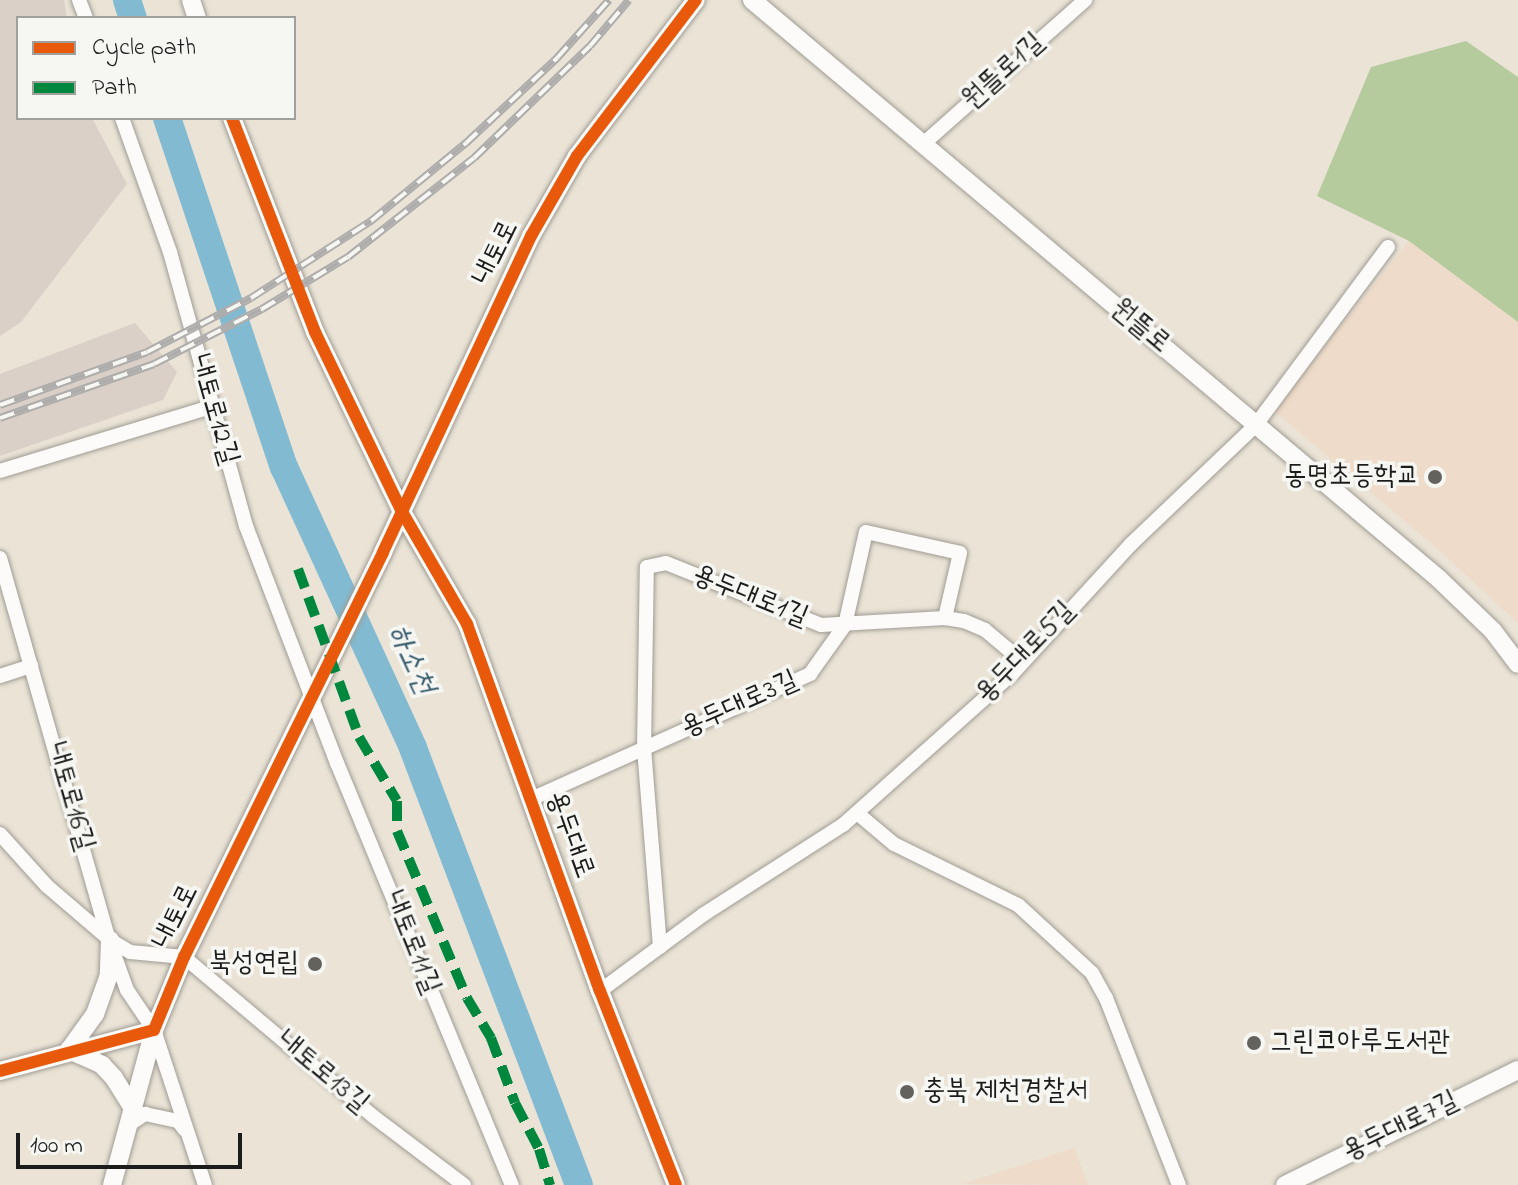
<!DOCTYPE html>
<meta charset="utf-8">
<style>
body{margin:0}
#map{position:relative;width:1518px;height:1185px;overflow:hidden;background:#eae3d6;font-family:"Indie Flower","Poor Story",sans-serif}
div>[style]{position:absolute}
.built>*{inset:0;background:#eedbc9}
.industrial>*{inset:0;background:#dbd0c7}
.forest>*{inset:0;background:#b6cb9d}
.river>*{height:28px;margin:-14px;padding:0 14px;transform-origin:14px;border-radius:14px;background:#82bad2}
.roads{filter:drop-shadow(0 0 2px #a09c94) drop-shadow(0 0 2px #a09c94)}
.minor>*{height:14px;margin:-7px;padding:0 7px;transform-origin:7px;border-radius:7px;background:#fcfbf9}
.tertiary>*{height:18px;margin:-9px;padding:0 9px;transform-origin:9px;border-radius:9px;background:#fcfbf9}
.rail>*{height:8px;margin-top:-4px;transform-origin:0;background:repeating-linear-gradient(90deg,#f6f6f2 0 15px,#aeadac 0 30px);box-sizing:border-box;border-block:2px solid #aeadac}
.quiet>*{height:10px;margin-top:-5px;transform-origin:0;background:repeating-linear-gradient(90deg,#00873e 0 20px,transparent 0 30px)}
.cycleway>*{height:12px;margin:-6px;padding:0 6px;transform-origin:6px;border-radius:6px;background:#e8590c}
.dots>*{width:22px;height:22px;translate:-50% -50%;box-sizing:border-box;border:4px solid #f6f6f2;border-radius:50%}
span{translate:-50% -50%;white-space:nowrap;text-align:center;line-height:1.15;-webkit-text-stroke:7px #f6f6f2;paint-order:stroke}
.street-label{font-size:28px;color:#1c1c1c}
.poi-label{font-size:28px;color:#1c1c1c}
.right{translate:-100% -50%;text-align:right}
.left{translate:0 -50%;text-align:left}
.water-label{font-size:30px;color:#365b6d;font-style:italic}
.legend{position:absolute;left:16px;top:16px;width:280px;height:104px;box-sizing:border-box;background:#f6f6f2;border:2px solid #9f9f9c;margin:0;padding:10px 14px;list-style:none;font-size:24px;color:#1c1c1c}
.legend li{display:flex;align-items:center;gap:16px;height:40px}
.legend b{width:40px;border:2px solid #9f9f9c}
.scale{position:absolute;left:16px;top:1133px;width:226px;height:36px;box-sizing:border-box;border:4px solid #1c1c1c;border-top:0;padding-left:10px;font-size:24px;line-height:28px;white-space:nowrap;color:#1c1c1c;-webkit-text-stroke:6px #f6f6f2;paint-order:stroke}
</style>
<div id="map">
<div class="built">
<div style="clip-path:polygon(1409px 241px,1518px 322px,1518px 623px,1431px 543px,1273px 410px)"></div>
<div style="clip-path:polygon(1074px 1148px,1088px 1185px,963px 1184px)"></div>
</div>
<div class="industrial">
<div style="clip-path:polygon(0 0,64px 0,67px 18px,18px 18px,18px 118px,92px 118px,127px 184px,21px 322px,0 336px)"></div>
<div style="clip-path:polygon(135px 323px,177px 372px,163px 400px,0 456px,0 374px)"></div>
</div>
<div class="forest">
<div style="clip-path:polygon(1466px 41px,1518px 77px,1518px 322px,1409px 241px,1317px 196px,1371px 67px)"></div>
</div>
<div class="river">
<div style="left:127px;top:0;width:19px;rotate:72deg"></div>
<div style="left:167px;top:118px;width:368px;rotate:71.5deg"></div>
<div style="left:284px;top:467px;width:309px;rotate:65.3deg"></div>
<div style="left:413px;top:748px;width:467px;rotate:69.2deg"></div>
</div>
<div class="roads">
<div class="minor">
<div style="left:79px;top:0;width:19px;rotate:69deg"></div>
<div style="left:122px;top:118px;width:142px;rotate:70.3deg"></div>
<div style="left:170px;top:252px;width:284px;rotate:74.5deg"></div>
<div style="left:246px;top:526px;width:254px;rotate:69deg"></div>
<div style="left:337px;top:763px;width:457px;rotate:67.5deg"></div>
<div style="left:923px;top:144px;width:217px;rotate:-41.6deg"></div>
<div style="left:0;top:471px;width:220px;rotate:-16.9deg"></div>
<div style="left:0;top:558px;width:400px;rotate:74.1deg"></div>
<div style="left:110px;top:943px;width:50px;rotate:70.1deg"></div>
<div style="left:127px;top:990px;width:48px;rotate:56deg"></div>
<div style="left:154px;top:1030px;width:163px;rotate:71.8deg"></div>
<div style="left:0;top:676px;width:33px;rotate:-18deg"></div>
<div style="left:531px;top:799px;width:306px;rotate:-24.1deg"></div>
<div style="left:810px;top:674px;width:60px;rotate:-54.5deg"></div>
<div style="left:845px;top:625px;width:95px;rotate:-77.3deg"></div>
<div style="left:866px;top:532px;width:96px;rotate:12.6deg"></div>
<div style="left:960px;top:553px;width:67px;rotate:103deg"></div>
<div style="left:857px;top:813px;width:48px;rotate:40deg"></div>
<div style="left:894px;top:844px;width:138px;rotate:26.2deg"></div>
<div style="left:1018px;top:905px;width:100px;rotate:42.6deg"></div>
<div style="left:1092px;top:973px;width:29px;rotate:61deg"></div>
<div style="left:1106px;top:998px;width:201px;rotate:68.7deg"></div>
<div style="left:0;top:834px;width:70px;rotate:47.9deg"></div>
<div style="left:47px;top:886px;width:83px;rotate:40.6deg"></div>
<div style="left:110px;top:940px;width:23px;rotate:31deg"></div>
<div style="left:130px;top:952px;width:54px;rotate:5.3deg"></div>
<div style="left:184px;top:957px;width:248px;rotate:40.1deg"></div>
<div style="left:374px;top:1117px;width:113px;rotate:37.1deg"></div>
<div style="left:660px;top:947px;width:199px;rotate:-94.6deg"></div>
<div style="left:644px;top:749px;width:182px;rotate:-89.1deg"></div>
<div style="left:647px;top:567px;width:19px;rotate:-12deg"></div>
<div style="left:666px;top:563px;width:167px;rotate:21.8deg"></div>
<div style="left:821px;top:625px;width:124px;rotate:-3.2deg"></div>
<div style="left:945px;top:618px;width:19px;rotate:9deg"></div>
<div style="left:964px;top:621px;width:23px;rotate:23deg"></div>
<div style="left:985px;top:630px;width:48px;rotate:40deg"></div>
<div style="left:600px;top:991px;width:129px;rotate:-36.5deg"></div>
<div style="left:704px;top:914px;width:166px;rotate:-32.7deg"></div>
<div style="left:844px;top:824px;width:225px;rotate:-41.8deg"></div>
<div style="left:1012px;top:674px;width:176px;rotate:-47.5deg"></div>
<div style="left:1131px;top:544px;width:171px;rotate:-43.6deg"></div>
<div style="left:1255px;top:426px;width:223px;rotate:-53.4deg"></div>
<div style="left:127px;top:1126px;width:22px;rotate:-34deg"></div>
<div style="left:145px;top:1114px;width:34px;rotate:12deg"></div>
<div style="left:178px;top:1121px;width:11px;rotate:52deg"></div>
</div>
<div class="tertiary">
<div style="left:191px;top:0;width:19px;rotate:72deg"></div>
<div style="left:752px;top:0;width:898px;rotate:40.12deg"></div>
<div style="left:1439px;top:579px;width:75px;rotate:43.9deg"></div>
<div style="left:1493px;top:631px;width:41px;rotate:52.9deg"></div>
<div style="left:232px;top:118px;width:230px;rotate:68.8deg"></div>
<div style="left:315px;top:332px;width:198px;rotate:64.2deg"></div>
<div style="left:401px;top:510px;width:132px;rotate:59.9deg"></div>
<div style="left:467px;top:624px;width:390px;rotate:70.1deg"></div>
<div style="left:600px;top:991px;width:208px;rotate:68.6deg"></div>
<div style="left:110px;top:940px;width:35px;rotate:92deg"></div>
<div style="left:109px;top:975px;width:41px;rotate:109.7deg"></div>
<div style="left:95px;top:1014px;width:44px;rotate:125.8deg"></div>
<div style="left:69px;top:1050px;width:36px;rotate:24deg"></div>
<div style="left:102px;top:1065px;width:18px;rotate:47deg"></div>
<div style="left:114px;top:1078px;width:34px;rotate:58deg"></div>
<div style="left:0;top:1071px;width:159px;rotate:-14.9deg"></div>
<div style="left:154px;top:1030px;width:79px;rotate:-67.7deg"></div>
<div style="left:184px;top:957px;width:451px;rotate:-63.8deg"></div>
<div style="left:383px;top:552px;width:349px;rotate:-64.9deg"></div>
<div style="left:531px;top:236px;width:92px;rotate:-60.1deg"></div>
<div style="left:577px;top:156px;width:196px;rotate:-52.7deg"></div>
<div style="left:112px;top:1185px;width:161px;rotate:-74.8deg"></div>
<div style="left:1285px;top:1185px;width:260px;rotate:-26.3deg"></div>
</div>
</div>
<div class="rail">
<div style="left:0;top:405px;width:156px;rotate:-19.8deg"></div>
<div style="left:147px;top:352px;width:117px;rotate:-27.4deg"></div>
<div style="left:251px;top:298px;width:143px;rotate:-32.7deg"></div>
<div style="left:371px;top:221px;width:123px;rotate:-39.4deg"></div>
<div style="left:466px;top:143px;width:125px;rotate:-43deg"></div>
<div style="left:557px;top:58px;width:78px;rotate:-48.1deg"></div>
<div style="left:0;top:418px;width:163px;rotate:-19.3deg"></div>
<div style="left:154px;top:364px;width:121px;rotate:-27deg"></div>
<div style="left:262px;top:309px;width:100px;rotate:-31.2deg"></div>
<div style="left:348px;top:257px;width:160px;rotate:-38.2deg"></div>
<div style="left:474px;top:158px;width:161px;rotate:-44deg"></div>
<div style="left:590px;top:46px;width:60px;rotate:-49.7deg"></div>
</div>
<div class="quiet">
<div style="left:298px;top:569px;width:179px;rotate:70deg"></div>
<div style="left:359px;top:737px;width:74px;rotate:59.3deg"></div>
<div style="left:397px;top:801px;width:30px;rotate:90deg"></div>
<div style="left:397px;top:831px;width:181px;rotate:67.3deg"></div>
<div style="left:467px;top:998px;width:47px;rotate:59deg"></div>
<div style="left:491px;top:1038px;width:69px;rotate:69.7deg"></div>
<div style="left:515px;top:1103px;width:52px;rotate:62.4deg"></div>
<div style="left:539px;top:1149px;width:38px;rotate:73deg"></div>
</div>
<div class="cycleway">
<div style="left:232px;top:118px;width:230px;rotate:68.8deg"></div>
<div style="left:315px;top:332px;width:198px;rotate:64.2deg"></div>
<div style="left:401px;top:510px;width:132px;rotate:59.9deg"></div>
<div style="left:467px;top:624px;width:390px;rotate:70.1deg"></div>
<div style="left:600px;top:991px;width:208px;rotate:68.6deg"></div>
<div style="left:0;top:1071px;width:159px;rotate:-14.9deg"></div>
<div style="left:154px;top:1030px;width:79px;rotate:-67.7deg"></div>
<div style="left:184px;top:957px;width:451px;rotate:-63.8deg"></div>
<div style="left:383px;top:552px;width:349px;rotate:-64.9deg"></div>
<div style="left:531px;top:236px;width:92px;rotate:-60.1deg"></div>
<div style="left:577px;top:156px;width:196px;rotate:-52.7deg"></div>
</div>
<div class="dots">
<div style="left:1435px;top:477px;background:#64625d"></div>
<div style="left:315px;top:964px;background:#64625d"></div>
<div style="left:1254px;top:1043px;background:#64625d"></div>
<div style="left:907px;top:1092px;background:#64625d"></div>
</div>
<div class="street-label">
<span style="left:1004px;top:72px;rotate:-42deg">원뜰로1길</span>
<span style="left:497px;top:253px;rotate:-64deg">내토로</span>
<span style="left:1140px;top:327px;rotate:40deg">원뜰로</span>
<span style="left:213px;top:410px;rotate:74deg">내토로12길</span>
<span style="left:750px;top:597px;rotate:22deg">용두대로1길</span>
<span style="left:1026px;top:653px;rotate:-46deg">용두대로5길</span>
<span style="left:740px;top:705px;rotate:-24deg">용두대로3길</span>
<span style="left:69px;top:797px;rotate:74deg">내토로16길</span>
<span style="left:569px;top:835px;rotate:70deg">용두대로</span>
<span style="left:177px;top:917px;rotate:-64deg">내토로</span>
<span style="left:411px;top:943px;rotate:68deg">내토로11길</span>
<span style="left:322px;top:1073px;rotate:40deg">내토로13길</span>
<span style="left:1401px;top:1127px;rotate:-26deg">용두대로7길</span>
</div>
<div class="poi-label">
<span class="right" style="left:1419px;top:477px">동명초등학교</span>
<span class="right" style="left:299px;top:964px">북성연립</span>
<span class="left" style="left:1270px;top:1043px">그린코아루도서관</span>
<span class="left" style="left:923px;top:1092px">충북 제천경찰서</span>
</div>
<div class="water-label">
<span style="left:410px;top:660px;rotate:65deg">하소천</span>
</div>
<ul class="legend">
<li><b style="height:10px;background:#e8590c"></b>Cycle path</li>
<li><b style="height:10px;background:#00873e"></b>Path</li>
</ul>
<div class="scale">100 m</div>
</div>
